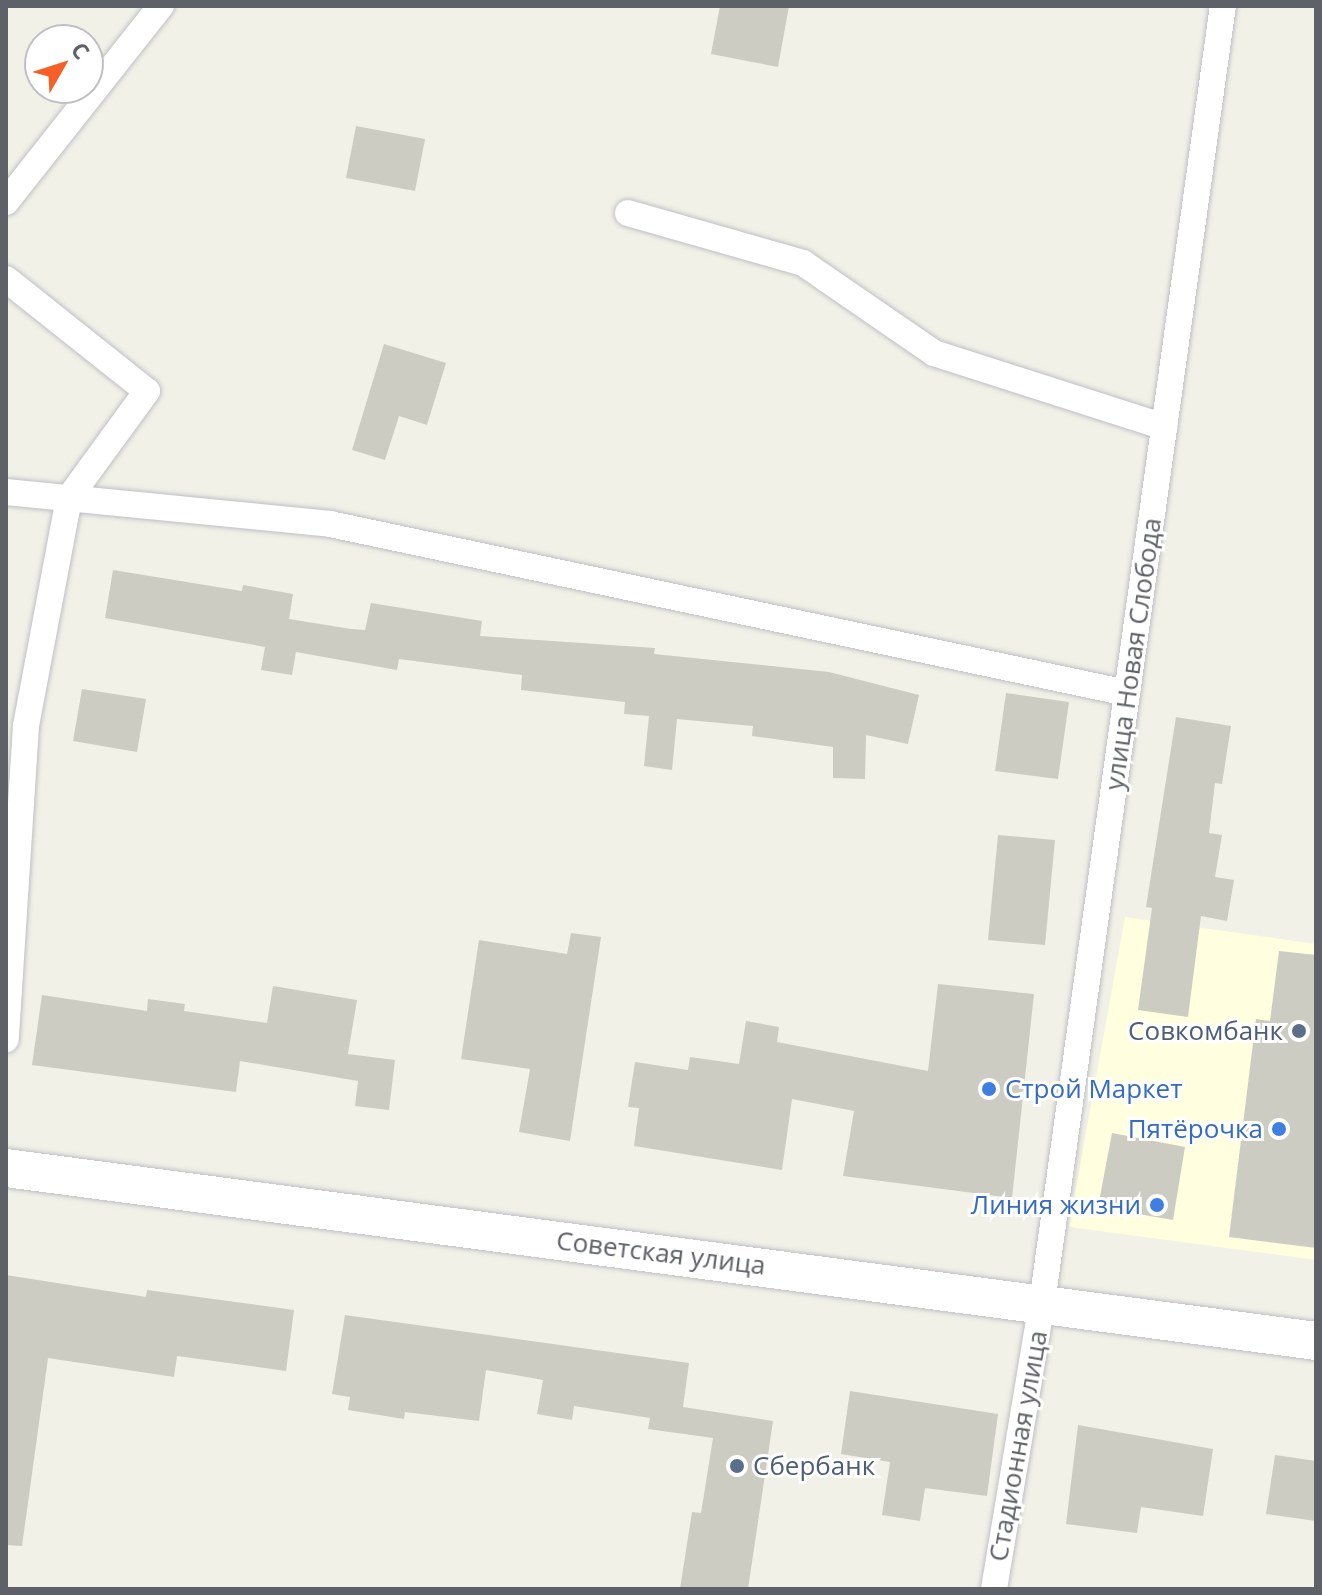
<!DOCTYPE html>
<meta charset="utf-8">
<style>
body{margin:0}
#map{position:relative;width:1322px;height:1595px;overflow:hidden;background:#f1f1e7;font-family:"Open Sans",sans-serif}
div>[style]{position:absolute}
.commercial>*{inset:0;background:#fffedf}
.building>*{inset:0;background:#cdccc3}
.roads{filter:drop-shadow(0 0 2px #bebfc6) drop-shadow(0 0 2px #bebfc6)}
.street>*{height:26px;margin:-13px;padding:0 13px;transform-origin:13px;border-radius:13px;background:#fff}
.secondary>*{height:38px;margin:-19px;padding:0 19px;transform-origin:19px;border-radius:19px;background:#fff}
.dots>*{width:22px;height:22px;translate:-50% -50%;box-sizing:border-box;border:4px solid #fff;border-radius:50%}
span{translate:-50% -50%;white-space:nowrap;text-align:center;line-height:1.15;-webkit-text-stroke:6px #fff;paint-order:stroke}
.street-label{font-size:26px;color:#5e6168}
.service-label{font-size:26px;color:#4e5e75}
.right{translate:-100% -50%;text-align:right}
.left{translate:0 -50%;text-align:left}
.shop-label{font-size:26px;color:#366cbe}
.frame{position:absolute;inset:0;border:8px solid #5e6168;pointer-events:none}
.north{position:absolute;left:24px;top:24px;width:80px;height:80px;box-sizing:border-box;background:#fff;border:2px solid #bfc0c3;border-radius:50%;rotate:51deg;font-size:22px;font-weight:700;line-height:32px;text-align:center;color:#5e6168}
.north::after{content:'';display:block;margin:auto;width:28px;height:36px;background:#f75f28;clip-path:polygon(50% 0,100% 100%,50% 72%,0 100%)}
</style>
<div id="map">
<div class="commercial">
<div style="clip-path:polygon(1125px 917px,1316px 944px,1316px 1260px,1069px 1227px)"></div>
</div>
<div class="building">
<div style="clip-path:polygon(720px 6px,789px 6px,778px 67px,711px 54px)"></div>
<div style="clip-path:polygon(356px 126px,425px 139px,415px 191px,346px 178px)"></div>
<div style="clip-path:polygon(384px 344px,446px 363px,427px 425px,399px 416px,385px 460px,352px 450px)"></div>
<div style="clip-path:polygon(113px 570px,242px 591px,243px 585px,293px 594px,289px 619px,351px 629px,365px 630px,371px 603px,482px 621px,480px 636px,655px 648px,654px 654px,829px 672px,919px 695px,908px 744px,866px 735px,865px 779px,833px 778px,833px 747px,752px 736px,753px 726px,677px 719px,672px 770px,644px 766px,649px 716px,624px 714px,625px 702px,521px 690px,522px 675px,399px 659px,397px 670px,296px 652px,292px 675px,261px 670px,265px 647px,105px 618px)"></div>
<div style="clip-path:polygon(82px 689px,146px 699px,137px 752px,73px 741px)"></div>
<div style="clip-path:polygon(1006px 693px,1069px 702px,1058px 779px,995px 771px)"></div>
<div style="clip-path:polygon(1176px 717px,1231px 726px,1222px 784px,1215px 783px,1209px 833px,1222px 835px,1215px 877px,1234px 880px,1227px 921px,1201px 916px,1188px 1017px,1138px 1010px,1152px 908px,1146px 907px)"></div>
<div style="clip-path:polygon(998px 835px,1055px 840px,1045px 945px,988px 940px)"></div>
<div style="clip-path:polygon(571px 933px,601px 937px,570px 1141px,519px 1132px,530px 1069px,461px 1059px,479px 940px,567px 954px)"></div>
<div style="clip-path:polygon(1279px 951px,1316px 955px,1316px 1248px,1229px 1237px,1256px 1019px,1270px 1021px)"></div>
<div style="clip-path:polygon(938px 984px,1034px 994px,1012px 1198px,843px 1176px,854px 1111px,792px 1099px,782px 1170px,634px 1146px,639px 1108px,628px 1107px,635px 1062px,688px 1070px,690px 1057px,739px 1064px,746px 1021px,779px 1027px,777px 1042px,928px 1071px)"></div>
<div style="clip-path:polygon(273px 986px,357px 1000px,348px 1054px,395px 1060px,389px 1110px,355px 1106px,358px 1081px,240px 1061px,236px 1092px,32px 1065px,42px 995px,147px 1011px,148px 999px,185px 1004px,184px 1011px,267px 1023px)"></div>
<div style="clip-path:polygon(1112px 1133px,1185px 1147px,1173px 1220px,1098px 1207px)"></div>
<div style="clip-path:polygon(6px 1275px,146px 1297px,147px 1290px,294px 1310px,286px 1371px,177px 1356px,174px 1377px,48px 1358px,22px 1546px,6px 1545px)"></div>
<div style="clip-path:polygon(345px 1315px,689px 1363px,683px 1407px,773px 1421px,748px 1589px,680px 1589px,692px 1512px,701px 1513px,713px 1438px,648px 1429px,650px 1418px,574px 1406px,572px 1420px,537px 1414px,543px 1380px,486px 1370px,479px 1421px,405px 1412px,404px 1419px,348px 1410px,350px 1397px,332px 1394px)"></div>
<div style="clip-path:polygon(850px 1391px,998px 1414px,987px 1496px,925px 1488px,920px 1521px,882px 1515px,890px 1462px,841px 1454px)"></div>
<div style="clip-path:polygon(1078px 1425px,1213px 1449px,1203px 1516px,1141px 1507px,1137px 1533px,1066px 1524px)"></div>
<div style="clip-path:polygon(1275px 1455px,1316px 1461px,1316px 1521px,1266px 1514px)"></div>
</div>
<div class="roads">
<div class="street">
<div style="left:6px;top:202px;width:250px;rotate:-51.7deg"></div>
<div style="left:628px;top:213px;width:182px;rotate:15.9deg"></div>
<div style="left:803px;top:263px;width:159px;rotate:34.5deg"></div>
<div style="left:934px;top:353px;width:242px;rotate:17.8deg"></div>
<div style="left:6px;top:279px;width:180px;rotate:38.5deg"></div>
<div style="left:147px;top:391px;width:132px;rotate:126.1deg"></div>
<div style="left:69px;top:498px;width:232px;rotate:100.7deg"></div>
<div style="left:26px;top:726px;width:314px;rotate:93.7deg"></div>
<div style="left:6px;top:492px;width:326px;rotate:5.6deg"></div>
<div style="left:330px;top:524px;width:815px;rotate:11.97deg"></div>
<div style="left:994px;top:1589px;width:290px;rotate:-80.5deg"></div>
<div style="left:1042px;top:1303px;width:1310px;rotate:-82.06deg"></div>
</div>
<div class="secondary">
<div style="left:6px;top:1168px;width:1321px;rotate:7.52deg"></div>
</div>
</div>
<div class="dots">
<div style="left:1299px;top:1031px;background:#5c6f8a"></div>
<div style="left:989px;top:1089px;background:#3f7fe0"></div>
<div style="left:1279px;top:1129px;background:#3f7fe0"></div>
<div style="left:1157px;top:1205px;background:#3f7fe0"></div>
<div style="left:737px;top:1466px;background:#5c6f8a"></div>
</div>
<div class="street-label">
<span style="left:1133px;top:654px;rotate:-82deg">улица Новая Слобода</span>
<span style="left:661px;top:1253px;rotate:7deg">Советская улица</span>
<span style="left:1018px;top:1446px;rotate:-80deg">Стадионная улица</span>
</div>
<div class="service-label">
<span class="right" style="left:1283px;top:1031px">Совкомбанк</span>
<span class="left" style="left:753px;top:1466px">Сбербанк</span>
</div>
<div class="shop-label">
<span class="left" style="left:1005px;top:1089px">Строй Маркет</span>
<span class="right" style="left:1263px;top:1129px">Пятёрочка</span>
<span class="right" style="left:1141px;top:1205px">Линия жизни</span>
</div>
<div class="frame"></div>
<div class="north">С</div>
</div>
